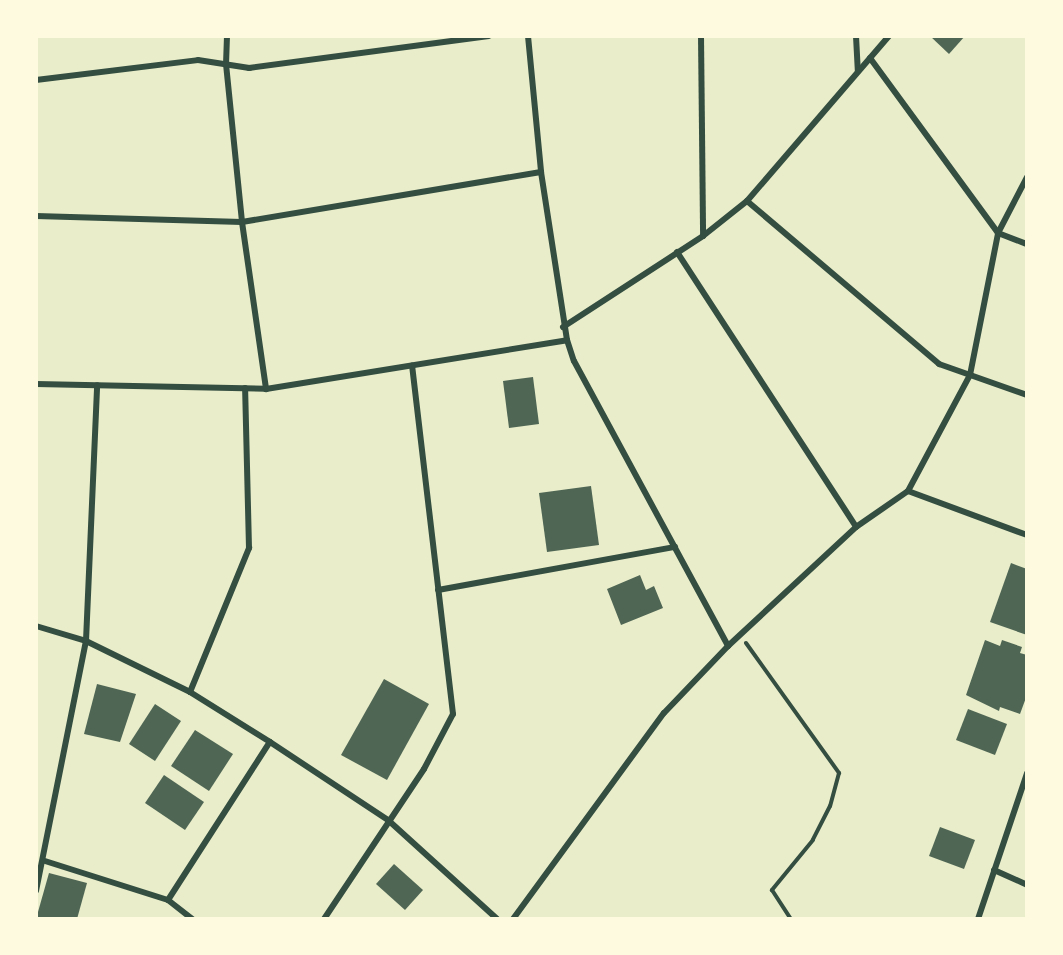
<!DOCTYPE html>
<style>
body{margin:0}
#map{position:relative;width:1063px;height:955px;overflow:hidden;background:#e9edc9;font-family:Raleway,sans-serif}
div>[style]{position:absolute}
.building>*{inset:0;background:#4f6655}
.path>*{height:4px;margin:-2px;padding:0 2px;transform-origin:2px;border-radius:2px;background:#344e41}
.minor>*{height:6px;margin:-3px;padding:0 3px;transform-origin:3px;border-radius:3px;background:#344e41}
span{translate:-50% -50%;white-space:nowrap;text-align:center;line-height:1.15;-webkit-text-stroke:6px #fefae0;paint-order:stroke}
.frame{position:absolute;inset:0;border:38px solid #fefae0;pointer-events:none}
</style>
<div id="map">
<div class="building">
<div style="clip-path:polygon(930px 36px,965px 36px,949px 54px)"></div>
<div style="clip-path:polygon(533px 377px,539px 424px,509px 428px,503px 381px)"></div>
<div style="clip-path:polygon(591px 486px,599px 545px,547px 552px,539px 493px)"></div>
<div style="clip-path:polygon(1011px 563px,1027px 569px,1027px 635px,990px 622px)"></div>
<div style="clip-path:polygon(640px 575px,646px 590px,654px 586px,663px 608px,621px 625px,607px 589px)"></div>
<div style="clip-path:polygon(985px 640px,1000px 646px,1002px 640px,1022px 647px,1020px 653px,1027px 655px,1027px 695px,1020px 714px,1000px 707px,999px 711px,966px 695px)"></div>
<div style="clip-path:polygon(384px 679px,429px 704px,387px 780px,341px 755px)"></div>
<div style="clip-path:polygon(97px 684px,136px 694px,120px 742px,84px 734px)"></div>
<div style="clip-path:polygon(155px 704px,181px 721px,155px 761px,129px 744px)"></div>
<div style="clip-path:polygon(968px 709px,1007px 724px,995px 755px,956px 740px)"></div>
<div style="clip-path:polygon(195px 730px,233px 754px,209px 791px,171px 766px)"></div>
<div style="clip-path:polygon(164px 775px,204px 802px,185px 830px,145px 803px)"></div>
<div style="clip-path:polygon(940px 827px,975px 840px,964px 869px,929px 856px)"></div>
<div style="clip-path:polygon(394px 864px,423px 890px,405px 910px,376px 884px)"></div>
<div style="clip-path:polygon(49px 873px,87px 883px,77px 919px,36px 919px)"></div>
</div>
<div class="path">
<div style="left:746px;top:643px;width:160px;rotate:54.4deg"></div>
<div style="left:839px;top:773px;width:34px;rotate:105deg"></div>
<div style="left:830px;top:806px;width:38px;rotate:117deg"></div>
<div style="left:813px;top:840px;width:65px;rotate:129.4deg"></div>
<div style="left:772px;top:890px;width:35px;rotate:57deg"></div>
</div>
<div class="minor">
<div style="left:227px;top:36px;width:28px;rotate:92deg"></div>
<div style="left:226px;top:64px;width:159px;rotate:84.2deg"></div>
<div style="left:242px;top:222px;width:169px;rotate:81.8deg"></div>
<div style="left:528px;top:36px;width:137px;rotate:84.5deg"></div>
<div style="left:541px;top:172px;width:170px;rotate:81.2deg"></div>
<div style="left:567px;top:340px;width:22px;rotate:72deg"></div>
<div style="left:574px;top:361px;width:324px;rotate:61.6deg"></div>
<div style="left:701px;top:36px;width:200px;rotate:89.4deg"></div>
<div style="left:856px;top:36px;width:35px;rotate:87deg"></div>
<div style="left:870px;top:58px;width:217px;rotate:53.8deg"></div>
<div style="left:998px;top:233px;width:31px;rotate:21deg"></div>
<div style="left:36px;top:80px;width:163px;rotate:-7deg"></div>
<div style="left:198px;top:60px;width:52px;rotate:8.9deg"></div>
<div style="left:249px;top:68px;width:242px;rotate:-7.6deg"></div>
<div style="left:747px;top:201px;width:252px;rotate:40.3deg"></div>
<div style="left:939px;top:364px;width:93px;rotate:19.4deg"></div>
<div style="left:36px;top:216px;width:206px;rotate:1.7deg"></div>
<div style="left:242px;top:222px;width:303px;rotate:-9.5deg"></div>
<div style="left:677px;top:252px;width:328px;rotate:56.9deg"></div>
<div style="left:563px;top:327px;width:167px;rotate:-33deg"></div>
<div style="left:703px;top:236px;width:56px;rotate:-38.5deg"></div>
<div style="left:747px;top:201px;width:218px;rotate:-49.3deg"></div>
<div style="left:36px;top:384px;width:230px;rotate:1.2deg"></div>
<div style="left:266px;top:389px;width:305px;rotate:-9.2deg"></div>
<div style="left:908px;top:491px;width:127px;rotate:20.3deg"></div>
<div style="left:438px;top:590px;width:241px;rotate:-10.3deg"></div>
<div style="left:36px;top:626px;width:52px;rotate:16.7deg"></div>
<div style="left:86px;top:641px;width:116px;rotate:26.1deg"></div>
<div style="left:190px;top:692px;width:94px;rotate:32deg"></div>
<div style="left:270px;top:742px;width:141px;rotate:33.5deg"></div>
<div style="left:388px;top:820px;width:147px;rotate:42.2deg"></div>
<div style="left:190px;top:692px;width:156px;rotate:-67.7deg"></div>
<div style="left:249px;top:548px;width:160px;rotate:-91.4deg"></div>
<div style="left:45px;top:861px;width:129px;rotate:17.6deg"></div>
<div style="left:168px;top:900px;width:31px;rotate:38deg"></div>
<div style="left:994px;top:870px;width:36px;rotate:24deg"></div>
<div style="left:36px;top:891px;width:255px;rotate:-78.7deg"></div>
<div style="left:86px;top:641px;width:256px;rotate:-87.5deg"></div>
<div style="left:168px;top:900px;width:188px;rotate:-57.2deg"></div>
<div style="left:324px;top:919px;width:180px;rotate:-56.3deg"></div>
<div style="left:424px;top:769px;width:62px;rotate:-62.2deg"></div>
<div style="left:453px;top:714px;width:351px;rotate:-96.7deg"></div>
<div style="left:513px;top:919px;width:255px;rotate:-53.8deg"></div>
<div style="left:664px;top:713px;width:93px;rotate:-46.3deg"></div>
<div style="left:728px;top:646px;width:175px;rotate:-42.9deg"></div>
<div style="left:856px;top:527px;width:63px;rotate:-34.7deg"></div>
<div style="left:908px;top:491px;width:132px;rotate:-61.9deg"></div>
<div style="left:970px;top:375px;width:145px;rotate:-78.8deg"></div>
<div style="left:998px;top:233px;width:63px;rotate:-62.6deg"></div>
<div style="left:978px;top:919px;width:154px;rotate:-71.4deg"></div>
</div>
<div class="frame"></div>
</div>
